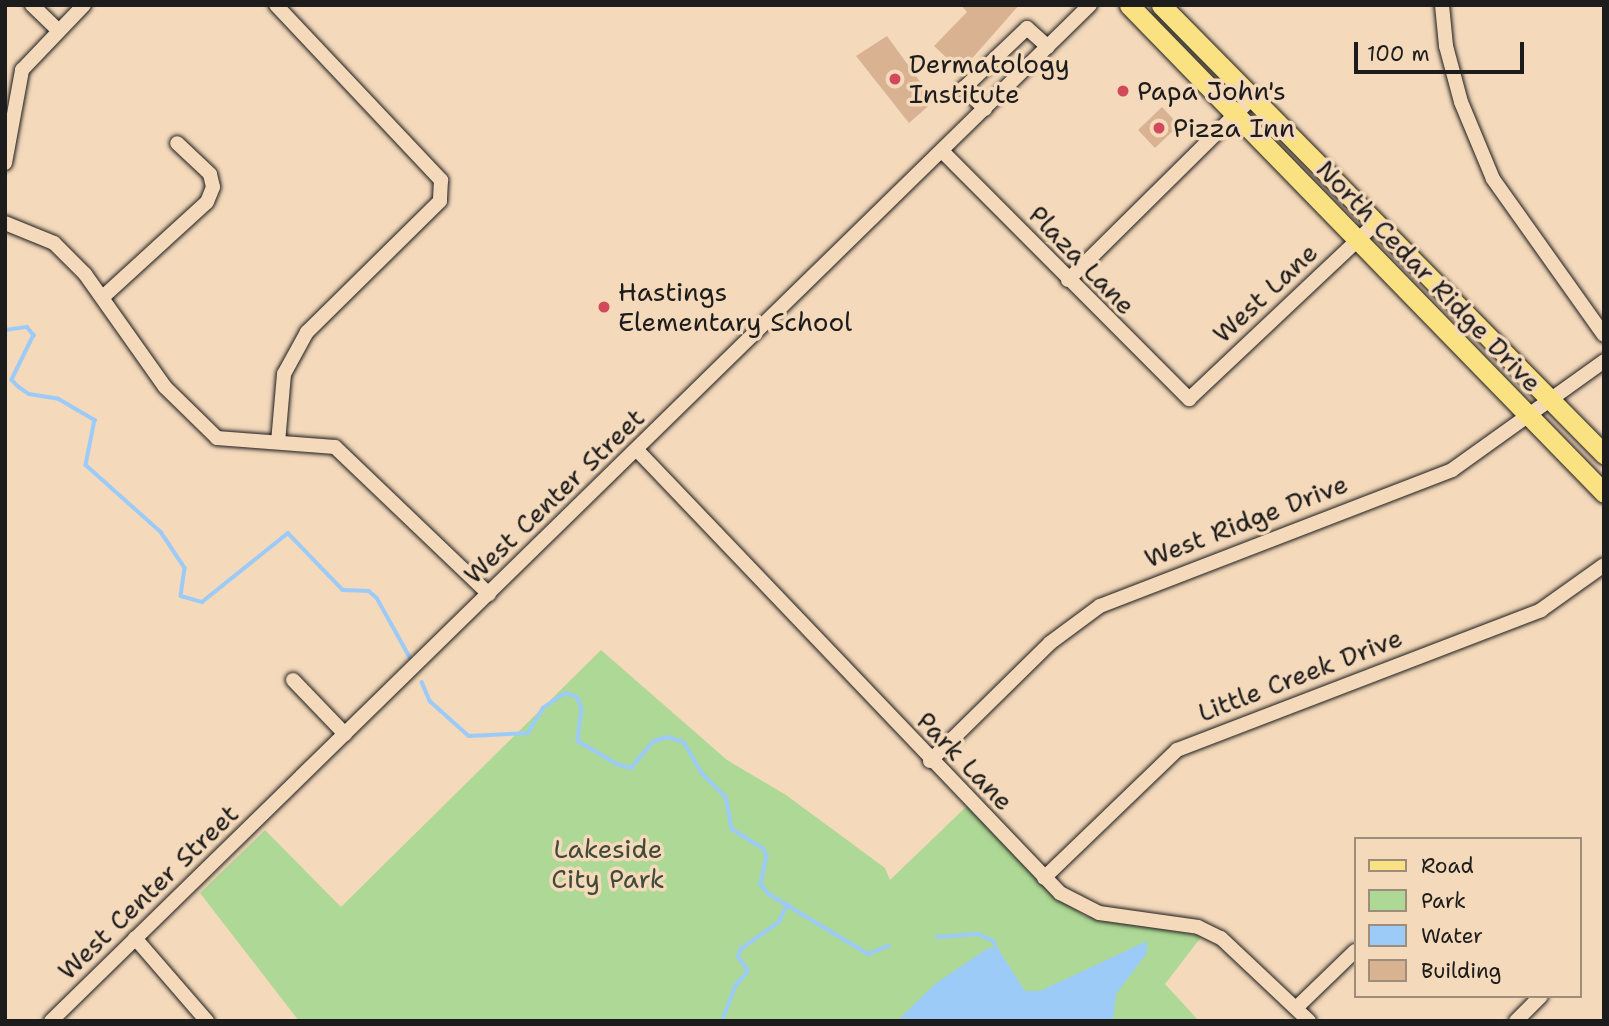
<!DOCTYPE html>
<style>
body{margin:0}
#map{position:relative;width:1609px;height:1026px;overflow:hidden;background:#f4d9bb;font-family:"Shantell Sans",sans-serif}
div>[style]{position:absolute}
.green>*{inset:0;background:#aed895}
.water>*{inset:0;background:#9dcbf8}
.stream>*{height:3.5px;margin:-1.75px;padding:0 1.75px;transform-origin:1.75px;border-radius:1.75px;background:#9dcbf8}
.building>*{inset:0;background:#d9b391}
.roads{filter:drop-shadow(0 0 2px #1c1c1c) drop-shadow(0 0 2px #1c1c1c)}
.minor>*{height:14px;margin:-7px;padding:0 7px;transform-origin:7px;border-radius:7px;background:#f4d9bb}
.major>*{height:19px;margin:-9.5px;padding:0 9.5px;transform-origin:9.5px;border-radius:9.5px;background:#fae181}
.dots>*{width:19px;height:19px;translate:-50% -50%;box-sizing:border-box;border:4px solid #f4d9bb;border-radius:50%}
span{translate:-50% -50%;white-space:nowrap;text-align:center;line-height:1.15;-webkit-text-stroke:7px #f4d9bb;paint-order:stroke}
.poi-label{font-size:26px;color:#1c1c1c}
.left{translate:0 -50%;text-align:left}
.street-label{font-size:26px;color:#1c1c1c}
.park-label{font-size:26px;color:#404b3a}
.frame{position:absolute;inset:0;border:7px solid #1c1c1c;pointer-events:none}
.legend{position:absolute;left:1354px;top:837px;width:228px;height:161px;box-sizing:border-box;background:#f4d9bb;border:2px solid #9e8d7b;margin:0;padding:9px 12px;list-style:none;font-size:21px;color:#1c1c1c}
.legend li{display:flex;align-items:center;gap:14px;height:35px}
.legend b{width:35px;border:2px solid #9e8d7b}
.scale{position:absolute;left:1354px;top:42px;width:170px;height:32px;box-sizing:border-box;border:4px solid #1c1c1c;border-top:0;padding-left:9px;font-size:21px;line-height:24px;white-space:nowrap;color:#1c1c1c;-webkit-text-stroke:5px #f4d9bb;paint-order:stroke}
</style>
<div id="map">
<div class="green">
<div style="clip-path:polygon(601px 650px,727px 760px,786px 795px,885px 868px,890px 880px,968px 805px,1040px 881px,1084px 916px,1202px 936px,1165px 984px,1199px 1021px,299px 1021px,200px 893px,265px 830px,341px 907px)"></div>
</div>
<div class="water">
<div style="clip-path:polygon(1147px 941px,1147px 953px,1116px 994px,1113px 1021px,897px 1021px,935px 984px,988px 948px,998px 949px,1025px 991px,1040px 991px)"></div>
</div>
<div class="stream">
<div style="left:5px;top:330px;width:22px;rotate:-8deg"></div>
<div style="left:27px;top:327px;width:11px;rotate:49deg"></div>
<div style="left:34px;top:335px;width:50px;rotate:116.1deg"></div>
<div style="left:12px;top:380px;width:10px;rotate:45deg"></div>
<div style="left:19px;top:387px;width:12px;rotate:35deg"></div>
<div style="left:29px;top:394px;width:30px;rotate:9deg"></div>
<div style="left:59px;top:399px;width:42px;rotate:30.3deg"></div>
<div style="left:95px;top:420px;width:46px;rotate:101.3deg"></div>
<div style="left:86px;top:465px;width:101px;rotate:41.8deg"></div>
<div style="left:161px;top:532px;width:43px;rotate:56.3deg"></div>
<div style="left:185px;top:568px;width:28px;rotate:98deg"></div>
<div style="left:181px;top:596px;width:22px;rotate:16deg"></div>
<div style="left:202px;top:602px;width:110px;rotate:-38.7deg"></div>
<div style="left:288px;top:533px;width:79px;rotate:46deg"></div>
<div style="left:343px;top:590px;width:26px;rotate:2deg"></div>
<div style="left:369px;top:591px;width:11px;rotate:41deg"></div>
<div style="left:377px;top:598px;width:68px;rotate:60.8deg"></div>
<div style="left:422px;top:682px;width:21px;rotate:67deg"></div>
<div style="left:430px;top:701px;width:52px;rotate:41.9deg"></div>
<div style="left:469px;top:736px;width:59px;rotate:-2.9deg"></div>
<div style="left:528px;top:733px;width:29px;rotate:-59deg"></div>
<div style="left:543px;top:708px;width:27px;rotate:-34deg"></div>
<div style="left:565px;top:693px;width:13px;rotate:18deg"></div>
<div style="left:577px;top:697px;width:12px;rotate:66deg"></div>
<div style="left:582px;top:708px;width:33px;rotate:97deg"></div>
<div style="left:578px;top:741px;width:45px;rotate:30.5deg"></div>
<div style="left:617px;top:764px;width:15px;rotate:16deg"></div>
<div style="left:631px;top:768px;width:35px;rotate:-50deg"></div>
<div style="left:654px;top:741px;width:15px;rotate:-16deg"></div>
<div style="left:668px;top:737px;width:17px;rotate:17deg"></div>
<div style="left:684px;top:742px;width:36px;rotate:60deg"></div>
<div style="left:702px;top:773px;width:34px;rotate:45deg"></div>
<div style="left:726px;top:797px;width:33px;rotate:79deg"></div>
<div style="left:732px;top:829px;width:36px;rotate:32deg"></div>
<div style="left:763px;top:848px;width:9px;rotate:63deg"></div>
<div style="left:767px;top:856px;width:30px;rotate:102deg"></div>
<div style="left:761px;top:885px;width:12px;rotate:48deg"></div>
<div style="left:769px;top:894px;width:116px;rotate:31.2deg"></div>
<div style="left:868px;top:954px;width:22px;rotate:-22deg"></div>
<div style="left:937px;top:937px;width:41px;rotate:-4.2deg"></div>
<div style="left:978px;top:934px;width:17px;rotate:24deg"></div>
<div style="left:994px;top:941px;width:12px;rotate:70deg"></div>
<div style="left:722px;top:1021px;width:39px;rotate:-69deg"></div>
<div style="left:736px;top:985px;width:18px;rotate:-49deg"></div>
<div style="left:748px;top:971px;width:17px;rotate:-126deg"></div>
<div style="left:738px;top:957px;width:9px;rotate:-69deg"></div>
<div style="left:741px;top:949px;width:47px;rotate:-35.4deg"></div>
<div style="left:779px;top:922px;width:20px;rotate:-66deg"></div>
</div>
<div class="building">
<div style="clip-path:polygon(961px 5px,1019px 5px,961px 71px,934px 46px,967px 12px)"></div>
<div style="clip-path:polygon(887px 36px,934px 101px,909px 123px,856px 56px)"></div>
<div style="clip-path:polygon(1162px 107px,1179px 125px,1155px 148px,1138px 130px)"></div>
</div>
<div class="roads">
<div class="minor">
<div style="left:32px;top:5px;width:36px;rotate:44deg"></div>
<div style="left:276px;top:5px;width:241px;rotate:46.7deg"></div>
<div style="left:441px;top:180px;width:21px;rotate:93deg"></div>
<div style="left:440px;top:201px;width:187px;rotate:135.4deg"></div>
<div style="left:307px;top:332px;width:48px;rotate:118.7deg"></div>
<div style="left:284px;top:374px;width:68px;rotate:95deg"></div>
<div style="left:1442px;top:5px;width:41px;rotate:84.4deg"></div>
<div style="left:1446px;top:46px;width:58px;rotate:75deg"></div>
<div style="left:1461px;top:102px;width:83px;rotate:67.4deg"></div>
<div style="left:1493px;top:179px;width:191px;rotate:54.6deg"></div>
<div style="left:985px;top:109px;width:30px;rotate:-135deg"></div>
<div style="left:964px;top:88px;width:87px;rotate:-43.6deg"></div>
<div style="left:1027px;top:28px;width:28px;rotate:42deg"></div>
<div style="left:943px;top:152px;width:349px;rotate:45.1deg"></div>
<div style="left:1189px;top:399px;width:255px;rotate:-43.3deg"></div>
<div style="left:5px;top:163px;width:95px;rotate:-79.6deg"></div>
<div style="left:22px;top:70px;width:90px;rotate:-46.4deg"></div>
<div style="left:5px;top:223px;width:53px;rotate:22.2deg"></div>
<div style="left:54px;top:243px;width:44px;rotate:45deg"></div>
<div style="left:85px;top:274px;width:138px;rotate:54.7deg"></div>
<div style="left:165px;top:387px;width:73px;rotate:44.4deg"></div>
<div style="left:217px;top:438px;width:118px;rotate:4.4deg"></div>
<div style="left:335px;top:447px;width:213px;rotate:43.7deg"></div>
<div style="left:1068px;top:280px;width:257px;rotate:-44.7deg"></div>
<div style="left:104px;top:296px;width:139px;rotate:-42.4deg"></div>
<div style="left:207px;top:202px;width:16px;rotate:-68deg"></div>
<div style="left:213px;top:187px;width:13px;rotate:-103deg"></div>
<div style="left:210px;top:174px;width:45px;rotate:-136.8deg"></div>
<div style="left:637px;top:450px;width:613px;rotate:46.32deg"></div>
<div style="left:1060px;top:893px;width:44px;rotate:27.1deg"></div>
<div style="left:1099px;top:913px;width:100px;rotate:8deg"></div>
<div style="left:1198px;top:927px;width:25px;rotate:26deg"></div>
<div style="left:1221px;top:938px;width:121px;rotate:43.3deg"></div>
<div style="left:293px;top:680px;width:75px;rotate:46.1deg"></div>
<div style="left:930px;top:761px;width:168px;rotate:-44.5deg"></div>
<div style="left:1050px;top:643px;width:62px;rotate:-36.5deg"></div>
<div style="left:1100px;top:606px;width:377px;rotate:-21.1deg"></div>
<div style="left:1452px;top:470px;width:187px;rotate:-35.6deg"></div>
<div style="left:1044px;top:878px;width:185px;rotate:-43.9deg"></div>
<div style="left:1177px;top:750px;width:390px;rotate:-21deg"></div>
<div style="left:1541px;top:610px;width:77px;rotate:-35.5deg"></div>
<div style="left:135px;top:938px;width:110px;rotate:49.1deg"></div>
<div style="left:1296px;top:1008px;width:82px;rotate:-44deg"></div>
<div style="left:51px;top:1021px;width:1453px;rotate:-44.36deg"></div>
<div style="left:1516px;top:1021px;width:35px;rotate:-45deg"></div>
</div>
<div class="major">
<div style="left:1129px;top:5px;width:681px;rotate:45.77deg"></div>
<div style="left:1161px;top:5px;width:631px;rotate:45.39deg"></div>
</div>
</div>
<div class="dots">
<div style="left:895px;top:79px;background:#d1495b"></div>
<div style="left:1123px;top:91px;background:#d1495b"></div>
<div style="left:1159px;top:128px;background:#d1495b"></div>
<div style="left:604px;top:307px;background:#d1495b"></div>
</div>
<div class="poi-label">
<span class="left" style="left:909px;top:79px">Dermatology<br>Institute</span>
<span class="left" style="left:1137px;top:91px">Papa John's</span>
<span class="left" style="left:1173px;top:128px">Pizza Inn</span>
<span class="left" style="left:618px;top:307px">Hastings<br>Elementary School</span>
</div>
<div class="street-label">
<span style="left:1082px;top:260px;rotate:46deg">Plaza Lane</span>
<span style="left:1429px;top:276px;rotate:46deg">North Cedar Ridge Drive</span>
<span style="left:1265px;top:293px;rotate:-43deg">West Lane</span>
<span style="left:554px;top:496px;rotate:-44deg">West Center Street</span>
<span style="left:1246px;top:521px;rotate:-21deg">West Ridge Drive</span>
<span style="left:1300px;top:675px;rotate:-21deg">Little Creek Drive</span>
<span style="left:965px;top:761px;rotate:46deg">Park Lane</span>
<span style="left:148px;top:892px;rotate:-44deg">West Center Street</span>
</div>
<div class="park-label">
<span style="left:608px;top:864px">Lakeside<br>City Park</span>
</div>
<div class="frame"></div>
<ul class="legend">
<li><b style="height:9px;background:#fae181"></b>Road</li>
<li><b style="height:19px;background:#aed895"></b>Park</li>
<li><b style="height:19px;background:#9dcbf8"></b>Water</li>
<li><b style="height:19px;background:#d9b391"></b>Building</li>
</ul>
<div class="scale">100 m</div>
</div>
